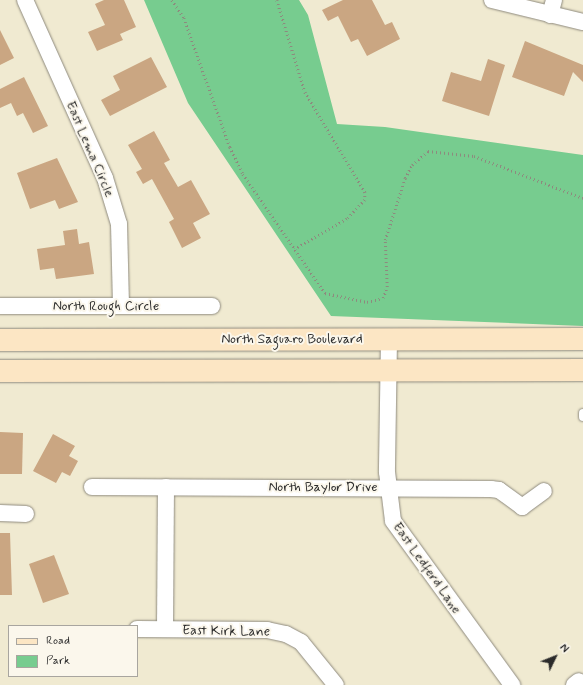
<!DOCTYPE html>
<style>
body{margin:0}
#map{position:relative;width:583px;height:685px;overflow:hidden;background:#f0ead1;font-family:Mynerve,sans-serif}
div>[style]{position:absolute}
.green>*{inset:0;background:#77cc8f}
.building>*{inset:0;background:#caa682}
.path>*{height:2.5px;margin-top:-1.25px;transform-origin:0;background:repeating-linear-gradient(90deg,#8e8a7e 0 1px,transparent 0 4px)}
.roads{filter:drop-shadow(0 0 1px #8e8a7e) drop-shadow(0 0 1px #8e8a7e)}
.lane>*{height:8px;margin:-4px;padding:0 4px;transform-origin:4px;border-radius:4px;background:#fff}
.street>*{height:16px;margin:-8px;padding:0 8px;transform-origin:8px;border-radius:8px;background:#fff}
.secondary>*{height:22px;margin:-11px;padding:0 11px;transform-origin:11px;border-radius:11px;background:#fce6c4}
span{translate:-50% -50%;white-space:nowrap;text-align:center;line-height:1.15;-webkit-text-stroke:4px #fbf7ec;paint-order:stroke}
.street-label{font-size:14px;color:#2b2b2b}
.legend{position:absolute;left:8px;top:625px;width:130px;height:52px;box-sizing:border-box;background:#fbf7ec;border:1px solid #a8a59f;margin:0;padding:5px 7px;list-style:none;font-size:12px;color:#2b2b2b}
.legend li{display:flex;align-items:center;gap:8px;height:20px}
.legend b{width:20px;border:1px solid #a8a59f}
.north{position:absolute;left:535px;top:637px;width:40px;height:40px;-webkit-text-stroke:3px #fbf7ec;paint-order:stroke;rotate:47deg;font-size:11px;font-weight:700;line-height:16px;text-align:center;color:#2b2b2b}
.north::after{content:'';display:block;margin:auto;width:14px;height:18px;background:#2b2b2b;clip-path:polygon(50% 0,100% 100%,50% 72%,0 100%)}
</style>
<div id="map">
<div class="green">
<div style="clip-path:polygon(144px 0,299px 0,308px 15px,337px 124px,385px 127px,583px 155px,583px 326px,331px 316px,188px 103px)"></div>
</div>
<div class="building">
<div style="clip-path:polygon(104px 0,124px 0,136px 27px,120px 34px,123px 40px,97px 51px,88px 32px,105px 25px,95px 4px)"></div>
<div style="clip-path:polygon(343px 0,372px 0,385px 25px,392px 22px,400px 39px,367px 56px,358px 39px,351px 42px,338px 16px,328px 21px,322px 10px)"></div>
<div style="clip-path:polygon(0 30px,14px 58px,0 65px)"></div>
<div style="clip-path:polygon(525px 41px,583px 65px,583px 82px,573px 72px,564px 96px,512px 77px)"></div>
<div style="clip-path:polygon(151px 57px,167px 87px,110px 116px,101px 100px,120px 90px,113px 76px)"></div>
<div style="clip-path:polygon(488px 59px,505px 65px,489px 116px,442px 101px,451px 72px,481px 81px)"></div>
<div style="clip-path:polygon(24px 77px,48px 126px,33px 133px,23px 113px,17px 116px,11px 103px,0 108px,0 89px)"></div>
<div style="clip-path:polygon(154px 131px,170px 160px,164px 163px,178px 187px,191px 180px,210px 214px,193px 223px,201px 238px,182px 248px,169px 222px,174px 219px,152px 179px,143px 184px,136px 172px,142px 169px,128px 145px)"></div>
<div style="clip-path:polygon(57px 158px,78px 202px,59px 209px,55px 200px,30px 209px,17px 173px)"></div>
<div style="clip-path:polygon(77px 229px,79px 244px,89px 242px,94px 274px,56px 279px,54px 268px,40px 270px,37px 249px,65px 245px,63px 231px)"></div>
<div style="clip-path:polygon(0 432px,23px 433px,22px 474px,0 474px)"></div>
<div style="clip-path:polygon(53px 434px,75px 446px,69px 456px,78px 461px,70px 476px,62px 472px,56px 483px,33px 471px)"></div>
<div style="clip-path:polygon(0 533px,10px 533px,12px 595px,0 595px)"></div>
<div style="clip-path:polygon(54px 555px,69px 594px,43px 603px,29px 564px)"></div>
</div>
<div class="path">
<div style="left:172px;top:0;width:22px;rotate:56deg"></div>
<div style="left:184px;top:18px;width:137px;rotate:70.4deg"></div>
<div style="left:230px;top:147px;width:30px;rotate:64deg"></div>
<div style="left:243px;top:174px;width:145px;rotate:55.4deg"></div>
<div style="left:325px;top:293px;width:43px;rotate:12.1deg"></div>
<div style="left:367px;top:302px;width:16px;rotate:-14deg"></div>
<div style="left:383px;top:298px;width:12px;rotate:-70deg"></div>
<div style="left:387px;top:287px;width:47px;rotate:-92.4deg"></div>
<div style="left:385px;top:240px;width:65px;rotate:-72.1deg"></div>
<div style="left:405px;top:178px;width:15px;rotate:-62deg"></div>
<div style="left:412px;top:165px;width:21px;rotate:-41deg"></div>
<div style="left:428px;top:151px;width:46px;rotate:6.2deg"></div>
<div style="left:474px;top:156px;width:117px;rotate:21.1deg"></div>
<div style="left:277px;top:0;width:96px;rotate:73.1deg"></div>
<div style="left:305px;top:92px;width:117px;rotate:59deg"></div>
<div style="left:365px;top:192px;width:8px;rotate:90deg"></div>
<div style="left:365px;top:200px;width:26px;rotate:133deg"></div>
<div style="left:347px;top:219px;width:60px;rotate:150deg"></div>
</div>
<div class="roads">
<div class="lane">
<div style="left:583px;top:413px;width:4px;rotate:90deg"></div>
</div>
<div class="street">
<div style="left:25px;top:0;width:195px;rotate:65.8deg"></div>
<div style="left:105px;top:178px;width:48px;rotate:73.1deg"></div>
<div style="left:119px;top:224px;width:82px;rotate:88.6deg"></div>
<div style="left:492px;top:0;width:94px;rotate:13.6deg"></div>
<div style="left:550px;top:15px;width:16px;rotate:-75deg"></div>
<div style="left:0;top:306px;width:212px"></div>
<div style="left:389px;top:339px;width:133px;rotate:90.9deg"></div>
<div style="left:387px;top:472px;width:49px;rotate:83deg"></div>
<div style="left:393px;top:521px;width:203px;rotate:54deg"></div>
<div style="left:92px;top:487px;width:399px;rotate:0.3deg"></div>
<div style="left:491px;top:489px;width:8px;rotate:7deg"></div>
<div style="left:499px;top:490px;width:29px;rotate:36deg"></div>
<div style="left:522px;top:507px;width:27px;rotate:-36deg"></div>
<div style="left:0;top:513px;width:26px;rotate:2deg"></div>
<div style="left:137px;top:629px;width:130px;rotate:0.4deg"></div>
<div style="left:267px;top:630px;width:19px;rotate:12deg"></div>
<div style="left:286px;top:634px;width:17px;rotate:28deg"></div>
<div style="left:301px;top:642px;width:55px;rotate:50.9deg"></div>
<div style="left:165px;top:629px;width:142px;rotate:-89.6deg"></div>
<div style="left:574px;top:685px;width:6px;rotate:-39deg"></div>
</div>
<div class="secondary">
<div style="left:0;top:340px;width:583px;rotate:-0.1deg"></div>
<div style="left:0;top:371px;width:583px;rotate:-0.1deg"></div>
</div>
</div>
<div class="street-label">
<span style="left:90px;top:149px;rotate:67deg">East Lema Circle</span>
<span style="left:106px;top:306px">North Rough Circle</span>
<span style="left:292px;top:339px">North Saguaro Boulevard</span>
<span style="left:323px;top:487px">North Baylor Drive</span>
<span style="left:427px;top:568px;rotate:55deg">East Ledferd Lane</span>
<span style="left:226px;top:631px;rotate:1deg">East Kirk Lane</span>
</div>
<ul class="legend">
<li><b style="height:5px;background:#fce6c4"></b>Road</li>
<li><b style="height:11px;background:#77cc8f"></b>Park</li>
</ul>
<div class="north">N</div>
</div>
